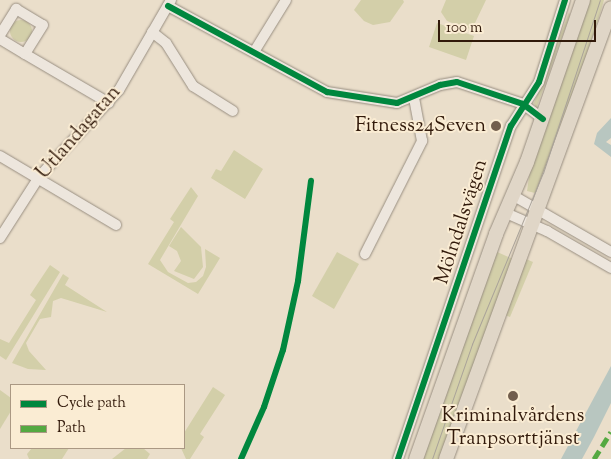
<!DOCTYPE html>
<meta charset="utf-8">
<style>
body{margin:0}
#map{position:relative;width:611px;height:459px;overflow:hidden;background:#eadeca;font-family:"Sorts Mill Goudy",serif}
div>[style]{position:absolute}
.green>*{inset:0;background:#d3cfa9}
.round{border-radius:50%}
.water>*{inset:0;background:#b8c6c0}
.roads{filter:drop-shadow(0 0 1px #988e81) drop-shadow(0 0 1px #988e81)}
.minor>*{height:10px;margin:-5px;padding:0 5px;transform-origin:5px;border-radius:5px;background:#ede6dd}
.major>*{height:14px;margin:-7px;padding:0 7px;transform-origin:7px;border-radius:7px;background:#e0d6c7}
.tram>*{height:1px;margin:-0.5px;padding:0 0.5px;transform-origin:0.5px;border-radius:0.5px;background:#a9a299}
.quiet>*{height:5px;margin-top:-2.5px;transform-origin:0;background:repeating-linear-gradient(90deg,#54a941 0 10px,transparent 0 15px)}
.cycleway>*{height:6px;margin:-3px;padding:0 3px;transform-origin:3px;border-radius:3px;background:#00873e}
.dots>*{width:14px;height:14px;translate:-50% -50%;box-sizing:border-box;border:2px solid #faecd3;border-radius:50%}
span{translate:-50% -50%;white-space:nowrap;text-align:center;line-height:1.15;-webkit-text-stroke:4px #faecd3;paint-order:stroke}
.poi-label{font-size:20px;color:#31190a}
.right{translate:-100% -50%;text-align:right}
.street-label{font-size:20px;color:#31190a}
.legend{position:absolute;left:10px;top:384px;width:175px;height:65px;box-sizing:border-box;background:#faecd3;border:1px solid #aa9883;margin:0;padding:6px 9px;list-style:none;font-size:15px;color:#31190a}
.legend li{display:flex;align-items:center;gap:10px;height:25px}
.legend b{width:25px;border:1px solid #aa9883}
.scale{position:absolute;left:438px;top:20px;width:158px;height:22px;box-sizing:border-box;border:2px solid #31190a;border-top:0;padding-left:6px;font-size:15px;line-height:18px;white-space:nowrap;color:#31190a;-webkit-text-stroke:4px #faecd3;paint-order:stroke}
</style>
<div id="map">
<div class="green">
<div style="clip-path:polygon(361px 0,403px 0,404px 2px,390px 22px,373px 25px,364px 21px,354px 10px)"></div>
<div style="clip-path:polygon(446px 0,486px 0,475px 23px,468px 29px,447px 21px,441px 12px)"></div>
<div style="clip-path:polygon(586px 0,604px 0,575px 96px,539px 194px,527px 191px,530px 170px)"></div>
<div style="clip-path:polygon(569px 12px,570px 15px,536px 109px,534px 103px)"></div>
<div class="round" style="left:10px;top:20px;width:22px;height:22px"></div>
<div style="clip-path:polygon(437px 23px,474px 36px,466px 60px,429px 47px)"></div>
<div style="clip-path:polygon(234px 150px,263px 169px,245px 199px,211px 178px,216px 169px,221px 171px)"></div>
<div style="clip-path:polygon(191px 187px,198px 196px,160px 260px,168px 272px,188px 283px,196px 282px,203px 276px,206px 267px,205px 249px,220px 258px,198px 294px,148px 264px,174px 222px,170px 219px)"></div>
<div style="clip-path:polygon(181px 227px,201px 247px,203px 267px,194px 279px,174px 271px,181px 261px,177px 251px,169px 246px)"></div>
<div style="clip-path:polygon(495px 251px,515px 260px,440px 459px,422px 459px)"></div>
<div style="clip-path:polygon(337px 252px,359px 264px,334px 309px,312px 296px)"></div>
<div style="clip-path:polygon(526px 259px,533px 262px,510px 317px,505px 315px)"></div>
<div style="clip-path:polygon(50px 265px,60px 272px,6px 360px,0 356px,0 339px,9px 343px,36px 300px,30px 295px)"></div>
<div style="clip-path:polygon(63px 274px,69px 278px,65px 285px,107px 312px,61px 298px,53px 301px,51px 317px,40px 319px,26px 343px,29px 351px,46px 370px,28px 369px,12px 363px)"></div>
<div style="clip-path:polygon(213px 387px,225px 395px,200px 434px,204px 437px,190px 459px,186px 459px,181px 448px,184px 448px,184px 433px)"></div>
<div style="clip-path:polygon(0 390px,11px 398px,11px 411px,0 429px)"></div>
<div style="clip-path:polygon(32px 448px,69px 448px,62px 459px,29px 459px,27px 454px)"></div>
<div style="clip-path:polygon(126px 448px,143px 448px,150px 454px,147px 459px,112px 459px)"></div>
</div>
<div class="water">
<div style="clip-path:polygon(611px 118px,611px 138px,606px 142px,611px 145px,611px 157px,594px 144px,597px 133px)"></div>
<div style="clip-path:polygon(611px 366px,611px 403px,594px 437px,582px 459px,561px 459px)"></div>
</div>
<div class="roads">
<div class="minor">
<div style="left:168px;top:6px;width:181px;rotate:28.4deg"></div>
<div style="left:327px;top:92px;width:71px;rotate:8.9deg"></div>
<div style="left:397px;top:103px;width:47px;rotate:-22.7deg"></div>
<div style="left:440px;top:85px;width:17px;rotate:-10deg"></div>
<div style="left:457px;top:82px;width:70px;rotate:18.4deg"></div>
<div style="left:523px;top:104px;width:25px;rotate:37deg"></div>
<div style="left:152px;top:32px;width:18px;rotate:38deg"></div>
<div style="left:166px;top:43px;width:51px;rotate:57.9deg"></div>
<div style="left:193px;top:86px;width:47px;rotate:32deg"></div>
<div style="left:0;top:35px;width:31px;rotate:-58deg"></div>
<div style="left:16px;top:9px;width:31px;rotate:31deg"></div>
<div style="left:43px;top:25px;width:34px;rotate:122deg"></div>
<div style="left:25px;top:54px;width:29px;rotate:-149deg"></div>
<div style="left:254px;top:52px;width:61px;rotate:-58.4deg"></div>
<div style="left:25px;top:54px;width:97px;rotate:30.3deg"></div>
<div style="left:0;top:156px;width:135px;rotate:30.7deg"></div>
<div style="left:514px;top:196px;width:112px;rotate:30deg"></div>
<div style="left:506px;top:213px;width:45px;rotate:23.7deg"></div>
<div style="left:547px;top:231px;width:74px;rotate:30deg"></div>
<div style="left:0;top:238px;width:72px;rotate:-57.4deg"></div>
<div style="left:39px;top:177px;width:118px;rotate:-47.4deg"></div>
<div style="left:119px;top:90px;width:104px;rotate:-60deg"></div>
<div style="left:365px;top:254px;width:127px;rotate:-63.2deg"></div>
<div style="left:422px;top:141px;width:44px;rotate:-100.5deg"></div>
<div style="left:398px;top:459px;width:352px;rotate:-71.3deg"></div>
<div style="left:511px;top:126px;width:52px;rotate:-57.5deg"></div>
<div style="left:539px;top:82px;width:86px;rotate:-72.4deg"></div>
</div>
<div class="major">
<div style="left:416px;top:459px;width:239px;rotate:-70.4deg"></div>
<div style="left:496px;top:234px;width:78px;rotate:-66.7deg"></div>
<div style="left:527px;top:162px;width:171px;rotate:-70.9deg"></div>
<div style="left:446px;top:459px;width:480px;rotate:-69.9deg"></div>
</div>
</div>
<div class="tram">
<div style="left:432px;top:459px;width:122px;rotate:-70.8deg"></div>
<div style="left:472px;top:344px;width:185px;rotate:-67.5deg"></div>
<div style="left:543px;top:173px;width:182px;rotate:-71.8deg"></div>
</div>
<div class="quiet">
<div style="left:594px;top:459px;width:32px;rotate:-58deg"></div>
</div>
<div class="cycleway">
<div style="left:168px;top:6px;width:181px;rotate:28.4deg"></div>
<div style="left:327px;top:92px;width:71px;rotate:8.9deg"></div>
<div style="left:397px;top:103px;width:47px;rotate:-22.7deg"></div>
<div style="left:440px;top:85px;width:17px;rotate:-10deg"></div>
<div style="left:457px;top:82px;width:70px;rotate:18.4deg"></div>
<div style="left:523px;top:104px;width:25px;rotate:37deg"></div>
<div style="left:241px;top:459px;width:57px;rotate:-66.1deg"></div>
<div style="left:264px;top:407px;width:60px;rotate:-71.6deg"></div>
<div style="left:283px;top:350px;width:71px;rotate:-77.7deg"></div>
<div style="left:298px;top:281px;width:101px;rotate:-82.6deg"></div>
<div style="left:398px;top:459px;width:352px;rotate:-71.3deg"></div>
<div style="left:511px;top:126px;width:52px;rotate:-57.5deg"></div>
<div style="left:539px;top:82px;width:86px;rotate:-72.4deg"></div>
</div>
<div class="dots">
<div style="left:496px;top:126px;background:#725e4d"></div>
<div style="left:513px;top:396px;background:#725e4d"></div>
</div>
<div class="poi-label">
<span class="right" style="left:486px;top:126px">Fitness24Seven</span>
<span style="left:513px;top:428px">Kriminalvårdens<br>Tranpsorttjänst</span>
</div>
<div class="street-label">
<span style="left:79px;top:133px;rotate:-49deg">Utlandagatan</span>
<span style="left:462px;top:222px;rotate:-72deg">Mölndalsvägen</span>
</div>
<ul class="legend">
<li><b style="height:6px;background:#00873e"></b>Cycle path</li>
<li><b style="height:6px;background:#54a941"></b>Path</li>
</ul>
<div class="scale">100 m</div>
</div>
